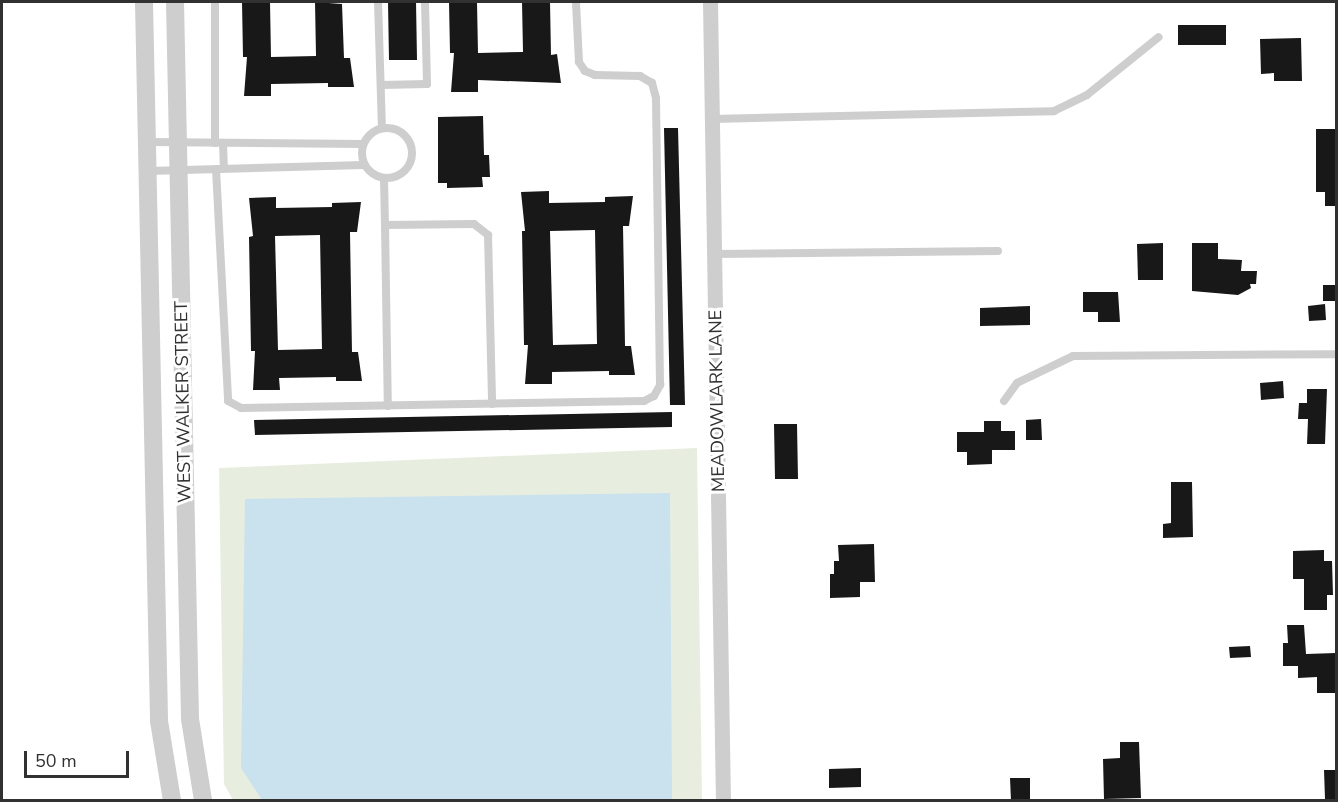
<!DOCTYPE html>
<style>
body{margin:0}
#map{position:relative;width:1338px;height:802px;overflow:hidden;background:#fff;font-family:"Nunito Sans",sans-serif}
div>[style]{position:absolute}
.green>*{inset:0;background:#e7eedf}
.water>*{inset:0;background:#cae1ee}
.building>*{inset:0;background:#181818}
.service>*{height:8px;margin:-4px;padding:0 4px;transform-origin:4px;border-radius:4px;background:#cecece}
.service>.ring{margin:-4px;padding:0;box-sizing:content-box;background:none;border:8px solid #cecece;border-radius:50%}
.minor>*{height:15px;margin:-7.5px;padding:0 7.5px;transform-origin:7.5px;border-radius:7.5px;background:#cecece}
.tertiary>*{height:18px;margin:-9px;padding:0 9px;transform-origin:9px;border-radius:9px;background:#cecece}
span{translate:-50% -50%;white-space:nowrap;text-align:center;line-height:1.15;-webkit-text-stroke:6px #fff;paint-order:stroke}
.street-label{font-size:18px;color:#313131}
.frame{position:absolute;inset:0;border:3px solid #313131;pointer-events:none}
.scale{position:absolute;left:24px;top:751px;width:105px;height:27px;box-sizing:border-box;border:3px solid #313131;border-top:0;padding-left:8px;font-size:18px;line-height:21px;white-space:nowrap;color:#313131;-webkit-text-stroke:4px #fff;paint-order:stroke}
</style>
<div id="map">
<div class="green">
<div style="clip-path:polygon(697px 448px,702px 800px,233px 800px,224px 784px,219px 468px)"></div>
</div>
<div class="water">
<div style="clip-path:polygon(670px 493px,672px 800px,262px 800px,241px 768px,245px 499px)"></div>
</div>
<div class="building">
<div style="clip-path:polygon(242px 2px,270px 2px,271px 57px,316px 56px,315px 2px,342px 4px,344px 58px,350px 58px,354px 87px,328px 87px,328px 83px,271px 84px,271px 96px,244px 96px,247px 57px,243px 57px)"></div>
<div style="clip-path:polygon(388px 2px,416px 2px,417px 60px,389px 60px)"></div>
<div style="clip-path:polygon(449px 2px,477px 2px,478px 53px,523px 52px,522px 2px,550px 2px,551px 55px,557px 54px,561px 83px,478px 80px,478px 92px,451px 92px,454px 53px,450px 53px)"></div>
<div style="clip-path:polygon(1178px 25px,1226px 25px,1226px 45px,1178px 45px)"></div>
<div style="clip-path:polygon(1301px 38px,1302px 81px,1274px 81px,1274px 73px,1261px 74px,1260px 39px)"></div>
<div style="clip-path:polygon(483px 116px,484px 155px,489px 155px,490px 177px,482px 177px,483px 187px,447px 188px,447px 183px,438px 183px,438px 117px)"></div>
<div style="clip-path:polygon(664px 128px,678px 128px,685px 405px,670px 405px)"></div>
<div style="clip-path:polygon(1316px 129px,1336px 129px,1336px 206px,1325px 206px,1325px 192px,1316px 192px)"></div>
<div style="clip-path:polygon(evenodd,549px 191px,549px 203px,605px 202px,605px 197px,633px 196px,629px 226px,623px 226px,624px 281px,625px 346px,631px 346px,635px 375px,609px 375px,609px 371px,552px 372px,552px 384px,525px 384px,528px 345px,524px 345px,522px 231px,525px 231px,521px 192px,549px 191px,595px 230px,597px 344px,553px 345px,550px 231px,595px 230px)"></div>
<div style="clip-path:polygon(evenodd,276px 197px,276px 208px,332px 207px,332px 203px,361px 202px,357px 232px,350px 232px,352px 352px,358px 352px,362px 381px,336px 381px,336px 377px,279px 378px,280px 390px,253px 390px,255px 351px,251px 351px,249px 237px,253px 236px,249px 198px,276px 197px,320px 235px,322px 349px,278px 350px,275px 236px,320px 235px)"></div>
<div style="clip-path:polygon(1163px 243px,1163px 280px,1138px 280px,1137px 244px)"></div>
<div style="clip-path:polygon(1192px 243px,1218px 243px,1218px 259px,1242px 260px,1241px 271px,1257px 271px,1256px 284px,1250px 284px,1251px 288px,1238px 295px,1192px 291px)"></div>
<div style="clip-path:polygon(1323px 285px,1336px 285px,1336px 301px,1323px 301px)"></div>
<div style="clip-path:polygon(1083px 292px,1118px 292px,1120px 322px,1098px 322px,1098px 312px,1083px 312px)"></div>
<div style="clip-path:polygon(1325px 304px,1326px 320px,1309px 321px,1308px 306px)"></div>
<div style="clip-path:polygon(1030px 306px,1030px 325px,980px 326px,980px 308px)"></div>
<div style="clip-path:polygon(1283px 381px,1284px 398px,1261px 400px,1260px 383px)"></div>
<div style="clip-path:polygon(1307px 389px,1327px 389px,1325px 444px,1307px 444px,1308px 419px,1298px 419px,1299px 403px,1307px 403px)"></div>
<div style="clip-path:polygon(672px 412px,672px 427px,255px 435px,254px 420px)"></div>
<div style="clip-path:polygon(1041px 419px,1042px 440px,1026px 440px,1026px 420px)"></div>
<div style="clip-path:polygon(984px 421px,1001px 421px,1001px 431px,1015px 431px,1015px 450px,992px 450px,992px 464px,967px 465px,967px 452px,957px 452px,957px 432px,984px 432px)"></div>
<div style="clip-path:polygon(774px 424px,797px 424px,798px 479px,775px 479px)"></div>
<div style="clip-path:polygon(1171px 482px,1192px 482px,1193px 537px,1163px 538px,1163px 524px,1171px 523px)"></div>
<div style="clip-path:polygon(874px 544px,875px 582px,860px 582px,860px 597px,830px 598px,830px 574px,834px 574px,834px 561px,839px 561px,838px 545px)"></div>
<div style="clip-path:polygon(1324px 550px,1324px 561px,1332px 561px,1333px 595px,1327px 595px,1327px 610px,1304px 610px,1304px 579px,1293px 579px,1293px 551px)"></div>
<div style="clip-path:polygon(1287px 625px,1304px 625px,1306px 654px,1336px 653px,1336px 693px,1317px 693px,1317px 677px,1298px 678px,1298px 666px,1283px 666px,1283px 643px,1288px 643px)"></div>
<div style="clip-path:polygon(1250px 646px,1251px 657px,1230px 658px,1229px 647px)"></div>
<div style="clip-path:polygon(1120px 742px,1139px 742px,1141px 798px,1104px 799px,1103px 759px,1120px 758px)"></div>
<div style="clip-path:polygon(861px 768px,861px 787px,829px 788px,829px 769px)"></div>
<div style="clip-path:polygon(1324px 770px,1336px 770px,1336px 799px,1325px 799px)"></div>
<div style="clip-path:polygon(1010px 778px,1030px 778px,1030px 801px,1011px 801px)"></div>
</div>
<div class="service">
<div style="left:378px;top:2px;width:126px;rotate:88.2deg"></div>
<div style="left:381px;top:85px;width:46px;rotate:-1.2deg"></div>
<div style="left:427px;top:84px;width:82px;rotate:-91.4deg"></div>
<div style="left:712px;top:119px;width:342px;rotate:-1.3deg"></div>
<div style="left:1054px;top:111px;width:37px;rotate:-26deg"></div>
<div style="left:1087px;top:95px;width:92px;rotate:-38.9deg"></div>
<div class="ring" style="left:362px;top:128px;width:42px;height:42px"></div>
<div style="left:148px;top:142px;width:215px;rotate:0.5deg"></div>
<div style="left:215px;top:143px;width:141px;rotate:-90deg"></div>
<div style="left:223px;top:143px;width:25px;rotate:88deg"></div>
<div style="left:216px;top:169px;width:232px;rotate:87deg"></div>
<div style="left:228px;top:401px;width:15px;rotate:28deg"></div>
<div style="left:241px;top:408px;width:403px;rotate:-1deg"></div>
<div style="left:644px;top:401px;width:11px;rotate:-27deg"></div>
<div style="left:654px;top:396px;width:13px;rotate:-61deg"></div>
<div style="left:660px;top:385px;width:287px;rotate:-90.8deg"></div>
<div style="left:656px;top:98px;width:16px;rotate:-105deg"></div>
<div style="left:652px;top:83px;width:14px;rotate:-150deg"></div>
<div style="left:640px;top:76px;width:45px;rotate:-178.7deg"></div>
<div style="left:595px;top:75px;width:11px;rotate:-158deg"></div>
<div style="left:585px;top:71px;width:11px;rotate:-124deg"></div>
<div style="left:579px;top:62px;width:60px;rotate:-92.9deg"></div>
<div style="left:148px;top:171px;width:216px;rotate:-1.6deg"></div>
<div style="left:384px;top:178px;width:47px;rotate:88.8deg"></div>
<div style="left:385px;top:225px;width:89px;rotate:-0.6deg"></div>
<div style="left:474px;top:224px;width:18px;rotate:38deg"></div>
<div style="left:488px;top:235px;width:169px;rotate:88.6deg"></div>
<div style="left:385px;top:225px;width:181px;rotate:89.1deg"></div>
<div style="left:715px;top:254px;width:283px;rotate:-0.6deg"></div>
<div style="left:1004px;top:401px;width:22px;rotate:-54deg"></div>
<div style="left:1017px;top:383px;width:62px;rotate:-25.7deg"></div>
<div style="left:1073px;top:356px;width:263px;rotate:-0.4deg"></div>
</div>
<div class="minor">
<div style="left:710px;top:2px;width:798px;rotate:89.07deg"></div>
</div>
<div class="tertiary">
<div style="left:144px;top:2px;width:719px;rotate:88.8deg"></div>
<div style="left:159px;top:721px;width:80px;rotate:80.7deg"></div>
<div style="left:175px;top:2px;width:717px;rotate:88.8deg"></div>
<div style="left:190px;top:719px;width:82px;rotate:80.9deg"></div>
</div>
<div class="street-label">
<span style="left:717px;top:401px;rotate:-91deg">MEADOWLARK LANE</span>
<span style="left:183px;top:402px;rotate:-91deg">WEST WALKER STREET</span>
</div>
<div class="frame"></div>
<div class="scale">50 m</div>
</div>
